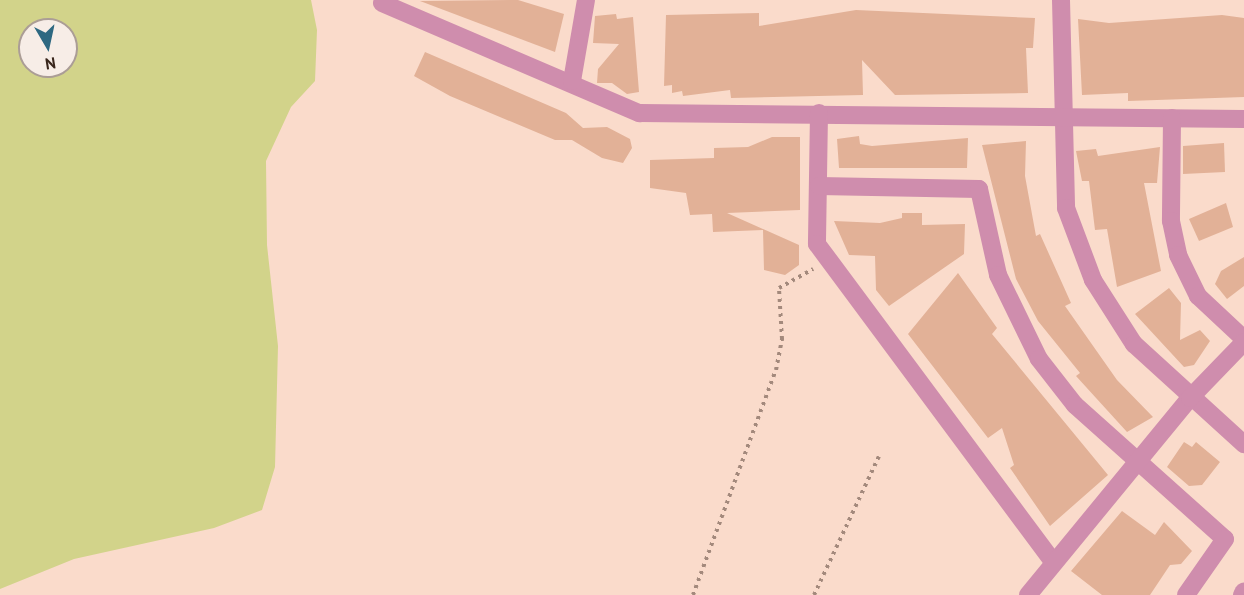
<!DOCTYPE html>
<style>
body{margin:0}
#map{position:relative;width:1244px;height:595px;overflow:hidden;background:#fadbcb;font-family:"PT Sans",sans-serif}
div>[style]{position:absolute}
.green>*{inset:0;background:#d2d38a}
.building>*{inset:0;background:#e2b197}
.path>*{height:4px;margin-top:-2px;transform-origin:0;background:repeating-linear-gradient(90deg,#a3897c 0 3px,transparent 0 7.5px)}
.minor>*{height:18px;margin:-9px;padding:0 9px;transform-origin:9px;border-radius:9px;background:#cf8dad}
span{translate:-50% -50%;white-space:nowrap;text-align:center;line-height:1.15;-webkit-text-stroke:4.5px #f7ede7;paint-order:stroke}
.north{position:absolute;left:18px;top:18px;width:60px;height:60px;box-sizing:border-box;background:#f7ede7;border:2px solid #ab9d96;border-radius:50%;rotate:171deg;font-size:16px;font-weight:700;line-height:24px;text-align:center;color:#39261c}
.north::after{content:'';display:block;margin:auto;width:21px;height:27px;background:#2e6881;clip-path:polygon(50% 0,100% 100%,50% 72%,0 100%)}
</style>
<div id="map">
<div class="green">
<div style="clip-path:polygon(evenodd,0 0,311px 0,317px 30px,315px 81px,291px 107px,266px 161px,267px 245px,278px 346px,275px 467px,262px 510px,214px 528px,74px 559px,0 589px,0 0,30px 30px,66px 30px,66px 66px,30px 66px,30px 30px)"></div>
</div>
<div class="building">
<div style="clip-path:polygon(518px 0,564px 14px,555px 52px,420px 1px)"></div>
<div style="clip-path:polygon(856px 10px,1035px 18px,1033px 48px,1026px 48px,1028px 93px,895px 95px,862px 60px,863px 95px,731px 98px,730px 90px,683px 96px,682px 91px,672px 93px,672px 85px,664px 86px,666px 15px,759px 13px,759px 26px)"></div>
<div style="clip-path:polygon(616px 14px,617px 19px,633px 17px,639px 92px,627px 94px,612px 83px,597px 83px,598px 69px,619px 44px,593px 43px,595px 16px)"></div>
<div style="clip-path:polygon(1222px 15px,1244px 18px,1244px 97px,1128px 101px,1128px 93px,1082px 95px,1078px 19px,1109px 23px)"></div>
<div style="clip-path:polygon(425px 52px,566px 113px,583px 128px,607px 127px,630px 139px,632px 148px,623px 163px,602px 158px,572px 140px,555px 140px,450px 96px,414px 76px)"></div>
<div style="clip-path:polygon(859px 136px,860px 144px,872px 146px,968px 138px,967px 168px,839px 168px,837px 139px)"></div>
<div style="clip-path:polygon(772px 137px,800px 137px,800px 210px,727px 213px,799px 245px,799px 265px,785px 275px,764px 270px,763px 230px,713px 232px,712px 214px,690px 215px,686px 193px,650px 188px,650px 160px,714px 158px,714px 148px,748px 147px)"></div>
<div style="clip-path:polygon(1026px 141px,1025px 176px,1036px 236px,1040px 234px,1071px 303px,1065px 306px,1117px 380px,1153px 417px,1127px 432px,1076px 376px,1080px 373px,1038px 321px,1016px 279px,982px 145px)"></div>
<div style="clip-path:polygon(1224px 143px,1225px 172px,1183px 174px,1183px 146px)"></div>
<div style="clip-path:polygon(1160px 147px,1157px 183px,1144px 183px,1161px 271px,1117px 287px,1107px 229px,1095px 230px,1089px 181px,1082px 181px,1076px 151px,1096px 149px,1098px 156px)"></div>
<div style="clip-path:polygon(1226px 203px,1233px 227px,1199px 241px,1189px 219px)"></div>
<div style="clip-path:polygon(902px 213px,922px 213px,922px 225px,965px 224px,964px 254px,889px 306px,876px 290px,875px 256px,849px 255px,834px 221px,880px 223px,902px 218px)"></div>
<div style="clip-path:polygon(1244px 257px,1244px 286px,1227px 299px,1215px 284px,1221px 271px)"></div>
<div style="clip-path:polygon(958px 273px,997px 328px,992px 334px,1108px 475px,1050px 526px,1010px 468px,1014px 465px,1002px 428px,988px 438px,908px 334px)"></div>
<div style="clip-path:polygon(1169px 288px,1181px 303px,1180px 340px,1200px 330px,1210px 341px,1194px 365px,1184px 367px,1135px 314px)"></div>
<div style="clip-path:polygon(1184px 442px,1192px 447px,1196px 442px,1220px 462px,1202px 485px,1189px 486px,1167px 467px)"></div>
<div style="clip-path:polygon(1122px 511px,1155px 535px,1164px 522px,1192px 551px,1181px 564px,1170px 565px,1150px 595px,1102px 595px,1071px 571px)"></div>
</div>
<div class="path">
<div style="left:693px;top:595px;width:240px;rotate:-69.8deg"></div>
<div style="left:776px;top:370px;width:32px;rotate:-79deg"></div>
<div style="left:782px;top:339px;width:51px;rotate:-93.4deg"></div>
<div style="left:779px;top:288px;width:39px;rotate:-29deg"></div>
<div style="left:814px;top:595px;width:153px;rotate:-64.9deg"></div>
</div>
<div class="minor">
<div style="left:1061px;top:0;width:208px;rotate:88.6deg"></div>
<div style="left:1066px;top:208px;width:77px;rotate:69.4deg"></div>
<div style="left:1093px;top:280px;width:76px;rotate:57.4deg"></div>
<div style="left:1134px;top:344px;width:149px;rotate:42.3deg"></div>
<div style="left:382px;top:3px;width:280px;rotate:23.2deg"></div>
<div style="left:639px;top:113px;width:605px;rotate:0.57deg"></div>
<div style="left:572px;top:81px;width:82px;rotate:-80.2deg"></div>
<div style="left:819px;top:113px;width:131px;rotate:90.9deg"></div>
<div style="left:817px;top:244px;width:397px;rotate:53.4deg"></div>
<div style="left:1172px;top:118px;width:103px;rotate:90.6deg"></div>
<div style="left:1171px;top:221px;width:35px;rotate:78deg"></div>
<div style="left:1178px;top:255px;width:46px;rotate:64deg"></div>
<div style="left:1198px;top:296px;width:63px;rotate:43.1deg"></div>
<div style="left:819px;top:186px;width:160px;rotate:1.1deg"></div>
<div style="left:979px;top:189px;width:88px;rotate:77.5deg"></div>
<div style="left:998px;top:275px;width:93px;rotate:64deg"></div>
<div style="left:1039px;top:359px;width:58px;rotate:52deg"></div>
<div style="left:1075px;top:405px;width:201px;rotate:41.8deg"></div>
<div style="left:1225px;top:539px;width:68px;rotate:124.9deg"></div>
<div style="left:1028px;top:595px;width:255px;rotate:-50.6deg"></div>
<div style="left:1190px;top:398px;width:78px;rotate:-46deg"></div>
<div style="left:1242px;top:595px;width:4px;rotate:-63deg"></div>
</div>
<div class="north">N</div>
</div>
